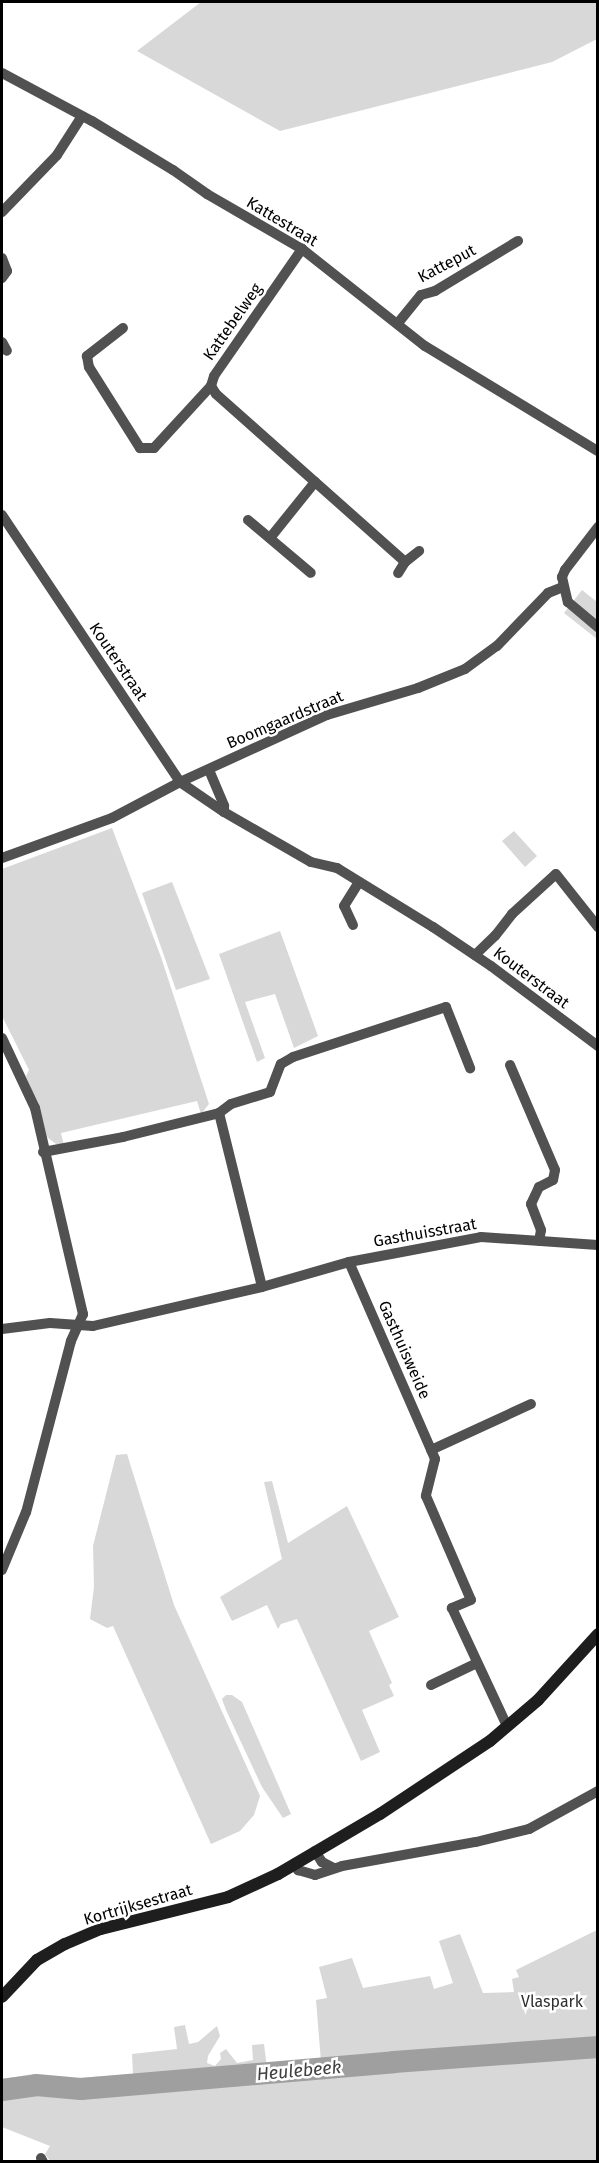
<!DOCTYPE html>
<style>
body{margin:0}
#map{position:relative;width:599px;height:2163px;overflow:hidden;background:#fff;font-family:"Fira Sans",sans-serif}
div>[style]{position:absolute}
.green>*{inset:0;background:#d8d8d8}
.river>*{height:22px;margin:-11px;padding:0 11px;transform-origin:11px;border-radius:11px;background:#9f9f9f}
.street>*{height:10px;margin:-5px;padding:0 5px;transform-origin:5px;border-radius:5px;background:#515151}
.secondary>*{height:12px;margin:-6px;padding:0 6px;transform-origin:6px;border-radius:6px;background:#1e1e1e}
span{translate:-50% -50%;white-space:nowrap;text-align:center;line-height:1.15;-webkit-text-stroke:5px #fff;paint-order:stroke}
.street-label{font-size:16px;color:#000}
.park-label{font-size:16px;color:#2f2f2f}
.water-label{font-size:18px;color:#404040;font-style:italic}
.frame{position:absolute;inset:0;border:3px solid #000;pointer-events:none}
</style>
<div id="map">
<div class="green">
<div style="clip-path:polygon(201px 2px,597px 2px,597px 39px,552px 62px,280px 131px,137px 51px)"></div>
<div style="clip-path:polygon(582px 590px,597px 602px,597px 639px,564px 613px)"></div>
<div style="clip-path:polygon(112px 828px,161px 957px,209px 1104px,201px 1114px,197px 1101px,61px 1133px,64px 1145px,56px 1144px,47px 1137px,41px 1113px,26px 1076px,29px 1070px,2px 1016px,2px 869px)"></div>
<div style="clip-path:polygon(514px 831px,537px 856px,525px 867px,502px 841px)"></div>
<div style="clip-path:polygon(172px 882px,210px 979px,176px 990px,142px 893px)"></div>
<div style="clip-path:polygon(280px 931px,318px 1036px,294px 1048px,275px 994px,245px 1002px,265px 1058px,257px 1062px,219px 954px)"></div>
<div style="clip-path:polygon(127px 1454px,174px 1605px,260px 1796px,254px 1815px,240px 1831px,211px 1844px,113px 1626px,107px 1628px,90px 1619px,94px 1587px,93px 1546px,116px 1455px)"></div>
<div style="clip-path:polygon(272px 1481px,288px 1543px,347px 1506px,399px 1617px,369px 1631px,392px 1683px,389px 1685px,394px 1696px,362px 1710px,380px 1752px,361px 1761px,297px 1619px,281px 1624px,278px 1629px,267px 1605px,232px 1621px,220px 1597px,282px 1559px,264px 1482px)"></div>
<div style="clip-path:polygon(226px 1695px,232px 1695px,242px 1702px,291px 1814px,283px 1818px,262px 1787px,226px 1710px,222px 1699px)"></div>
<div style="clip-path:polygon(597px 1930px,597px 2038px,321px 2062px,316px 2000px,327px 1998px,319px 1967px,352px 1958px,363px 1988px,430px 1976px,434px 1989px,453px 1983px,439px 1941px,460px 1934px,483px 1993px,514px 1992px,512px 1979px,519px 1977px,516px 1970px)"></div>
<div style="clip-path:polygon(185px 2025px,189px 2044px,198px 2042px,217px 2026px,220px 2036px,208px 2056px,207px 2063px,215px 2066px,221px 2059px,220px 2053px,226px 2049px,237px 2063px,253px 2060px,252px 2045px,264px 2044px,267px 2068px,94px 2084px,32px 2082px,2px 2086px,2px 2079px,33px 2074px,65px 2079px,133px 2074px,132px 2054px,177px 2049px,174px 2027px)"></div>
<div style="clip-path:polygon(597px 2053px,597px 2161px,50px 2161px,45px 2154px,50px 2146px,2px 2127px,2px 2095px,33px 2089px,83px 2096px)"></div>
</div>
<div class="river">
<div style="left:2px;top:2090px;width:34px;rotate:-8deg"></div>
<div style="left:36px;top:2085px;width:45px;rotate:5.1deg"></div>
<div style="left:81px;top:2089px;width:314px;rotate:-4.9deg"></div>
<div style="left:394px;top:2062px;width:205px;rotate:-4.2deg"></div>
</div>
<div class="street">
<div style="left:2px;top:73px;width:102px;rotate:28.1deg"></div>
<div style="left:92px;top:121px;width:95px;rotate:31.2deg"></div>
<div style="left:173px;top:170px;width:42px;rotate:35.2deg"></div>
<div style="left:207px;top:194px;width:110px;rotate:30.1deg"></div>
<div style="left:302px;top:249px;width:157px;rotate:38.3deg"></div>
<div style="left:425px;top:346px;width:202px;rotate:31.3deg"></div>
<div style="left:2px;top:212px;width:79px;rotate:-46deg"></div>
<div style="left:57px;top:155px;width:46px;rotate:-57.3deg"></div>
<div style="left:2px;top:258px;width:14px;rotate:69deg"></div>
<div style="left:7px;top:271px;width:9px;rotate:126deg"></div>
<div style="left:398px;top:323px;width:36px;rotate:-51deg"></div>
<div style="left:421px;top:295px;width:15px;rotate:-16deg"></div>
<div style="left:435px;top:291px;width:97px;rotate:-31.1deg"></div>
<div style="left:123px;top:328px;width:46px;rotate:142.1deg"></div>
<div style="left:87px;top:356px;width:11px;rotate:80deg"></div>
<div style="left:89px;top:367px;width:96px;rotate:57.8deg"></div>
<div style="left:140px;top:448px;width:14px"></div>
<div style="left:154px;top:448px;width:84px;rotate:-47.4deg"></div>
<div style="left:2px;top:342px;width:10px;rotate:61deg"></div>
<div style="left:211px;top:386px;width:9px;rotate:58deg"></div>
<div style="left:216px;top:394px;width:253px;rotate:41.6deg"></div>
<div style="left:405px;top:562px;width:13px;rotate:122deg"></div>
<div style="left:211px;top:386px;width:10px;rotate:-73deg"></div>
<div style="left:214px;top:376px;width:155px;rotate:-55.3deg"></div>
<div style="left:2px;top:515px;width:321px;rotate:56.3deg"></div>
<div style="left:180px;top:782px;width:53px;rotate:34.3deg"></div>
<div style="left:224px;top:812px;width:100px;rotate:29.9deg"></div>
<div style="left:311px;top:862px;width:27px;rotate:13deg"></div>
<div style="left:337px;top:868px;width:113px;rotate:31.6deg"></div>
<div style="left:433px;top:927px;width:70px;rotate:33.9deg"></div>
<div style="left:491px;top:966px;width:134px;rotate:36.8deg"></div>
<div style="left:248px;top:520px;width:82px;rotate:40.1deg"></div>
<div style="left:598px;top:527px;width:54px;rotate:127.5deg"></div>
<div style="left:565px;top:570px;width:8px;rotate:113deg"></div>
<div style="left:562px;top:577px;width:26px;rotate:77deg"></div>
<div style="left:568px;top:602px;width:39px;rotate:40deg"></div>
<div style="left:270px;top:538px;width:72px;rotate:-51.2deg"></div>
<div style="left:405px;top:562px;width:18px;rotate:-38deg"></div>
<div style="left:209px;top:770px;width:39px;rotate:67deg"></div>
<div style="left:224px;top:806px;width:6px;rotate:90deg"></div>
<div style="left:2px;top:858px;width:117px;rotate:-20deg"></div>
<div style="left:112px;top:818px;width:77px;rotate:-27.9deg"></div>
<div style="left:180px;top:782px;width:162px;rotate:-24.5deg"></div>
<div style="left:327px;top:715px;width:95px;rotate:-16.5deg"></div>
<div style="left:418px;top:688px;width:51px;rotate:-22deg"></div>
<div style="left:465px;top:669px;width:39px;rotate:-36deg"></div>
<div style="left:497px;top:646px;width:74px;rotate:-46.1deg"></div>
<div style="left:548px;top:593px;width:16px;rotate:-22deg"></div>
<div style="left:353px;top:925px;width:21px;rotate:-115deg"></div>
<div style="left:344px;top:906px;width:28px;rotate:-58deg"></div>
<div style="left:475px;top:955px;width:28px;rotate:-44deg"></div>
<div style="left:495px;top:936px;width:28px;rotate:-52deg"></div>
<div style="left:512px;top:914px;width:59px;rotate:-42.3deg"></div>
<div style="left:556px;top:874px;width:68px;rotate:51.6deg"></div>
<div style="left:2px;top:1038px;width:77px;rotate:64.8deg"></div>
<div style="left:35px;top:1108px;width:212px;rotate:76.9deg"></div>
<div style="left:83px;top:1314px;width:30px;rotate:114deg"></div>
<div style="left:71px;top:1341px;width:177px;rotate:104.7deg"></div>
<div style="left:26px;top:1512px;width:63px;rotate:112.5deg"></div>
<div style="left:510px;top:1065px;width:114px;rotate:66.8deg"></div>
<div style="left:555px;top:1170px;width:10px;rotate:101deg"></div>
<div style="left:553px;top:1180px;width:16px;rotate:153deg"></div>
<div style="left:539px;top:1187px;width:19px;rotate:115deg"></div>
<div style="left:531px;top:1204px;width:28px;rotate:69deg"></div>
<div style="left:541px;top:1230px;width:11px;rotate:100deg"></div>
<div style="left:219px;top:1113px;width:179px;rotate:76.1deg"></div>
<div style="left:43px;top:1152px;width:81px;rotate:-10.6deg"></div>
<div style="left:123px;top:1137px;width:99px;rotate:-14deg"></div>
<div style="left:219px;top:1113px;width:15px;rotate:-37deg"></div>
<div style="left:231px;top:1104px;width:41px;rotate:-17.1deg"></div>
<div style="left:270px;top:1092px;width:30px;rotate:-69deg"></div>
<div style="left:281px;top:1064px;width:14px;rotate:-30deg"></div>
<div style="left:293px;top:1057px;width:161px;rotate:-18.1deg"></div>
<div style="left:446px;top:1007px;width:66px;rotate:68.5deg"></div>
<div style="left:349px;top:1262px;width:215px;rotate:66.4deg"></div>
<div style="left:435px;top:1459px;width:38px;rotate:104deg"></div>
<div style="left:426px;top:1496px;width:113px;rotate:66.6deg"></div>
<div style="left:471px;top:1600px;width:21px;rotate:157deg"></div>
<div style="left:452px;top:1608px;width:130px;rotate:65deg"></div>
<div style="left:2px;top:1329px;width:48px;rotate:-7.1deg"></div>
<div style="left:50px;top:1323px;width:43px;rotate:4deg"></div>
<div style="left:93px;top:1326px;width:173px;rotate:-13deg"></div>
<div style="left:262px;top:1287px;width:91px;rotate:-16deg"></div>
<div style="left:349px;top:1262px;width:134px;rotate:-10.7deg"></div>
<div style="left:481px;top:1237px;width:117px;rotate:3.9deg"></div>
<div style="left:431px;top:1450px;width:110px;rotate:-24.7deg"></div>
<div style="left:431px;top:1685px;width:51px;rotate:-25.6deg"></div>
<div style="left:315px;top:1851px;width:13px;rotate:58deg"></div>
<div style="left:322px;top:1862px;width:13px;rotate:27deg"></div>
<div style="left:295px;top:1863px;width:8px;rotate:67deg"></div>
<div style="left:298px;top:1870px;width:18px;rotate:16deg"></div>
<div style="left:315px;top:1875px;width:28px;rotate:-18deg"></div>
<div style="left:342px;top:1866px;width:136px;rotate:-10.2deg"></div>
<div style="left:476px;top:1842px;width:55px;rotate:-13.8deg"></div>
<div style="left:529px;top:1829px;width:79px;rotate:-28.8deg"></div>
<div style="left:41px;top:2158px;width:4px;rotate:63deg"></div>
</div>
<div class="secondary">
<div style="left:2px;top:1997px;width:51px;rotate:-46.6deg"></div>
<div style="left:37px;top:1960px;width:32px;rotate:-30deg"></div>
<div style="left:65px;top:1944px;width:39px;rotate:-23deg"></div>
<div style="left:101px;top:1929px;width:131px;rotate:-14.1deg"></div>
<div style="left:228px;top:1897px;width:55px;rotate:-24.7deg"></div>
<div style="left:278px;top:1874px;width:118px;rotate:-30.5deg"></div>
<div style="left:380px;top:1814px;width:132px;rotate:-33.6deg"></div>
<div style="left:490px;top:1741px;width:63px;rotate:-40.5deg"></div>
<div style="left:538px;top:1700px;width:89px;rotate:-47.7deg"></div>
</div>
<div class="street-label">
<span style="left:282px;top:222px;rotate:31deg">Kattestraat</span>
<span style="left:447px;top:264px;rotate:-28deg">Katteput</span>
<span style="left:233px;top:322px;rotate:-55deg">Kattebelweg</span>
<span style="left:118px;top:662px;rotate:56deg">Kouterstraat</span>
<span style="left:285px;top:720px;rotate:-23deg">Boomgaardstraat</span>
<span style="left:531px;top:978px;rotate:37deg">Kouterstraat</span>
<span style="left:425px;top:1233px;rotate:-10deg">Gasthuisstraat</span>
<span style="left:404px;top:1350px;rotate:66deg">Gasthuisweide</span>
<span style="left:138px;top:1905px;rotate:-16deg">Kortrijksestraat</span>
</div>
<div class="park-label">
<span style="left:552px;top:2002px">Vlaspark</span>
</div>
<div class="water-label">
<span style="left:299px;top:2071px;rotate:-5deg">Heulebeek</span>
</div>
<div class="frame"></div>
</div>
